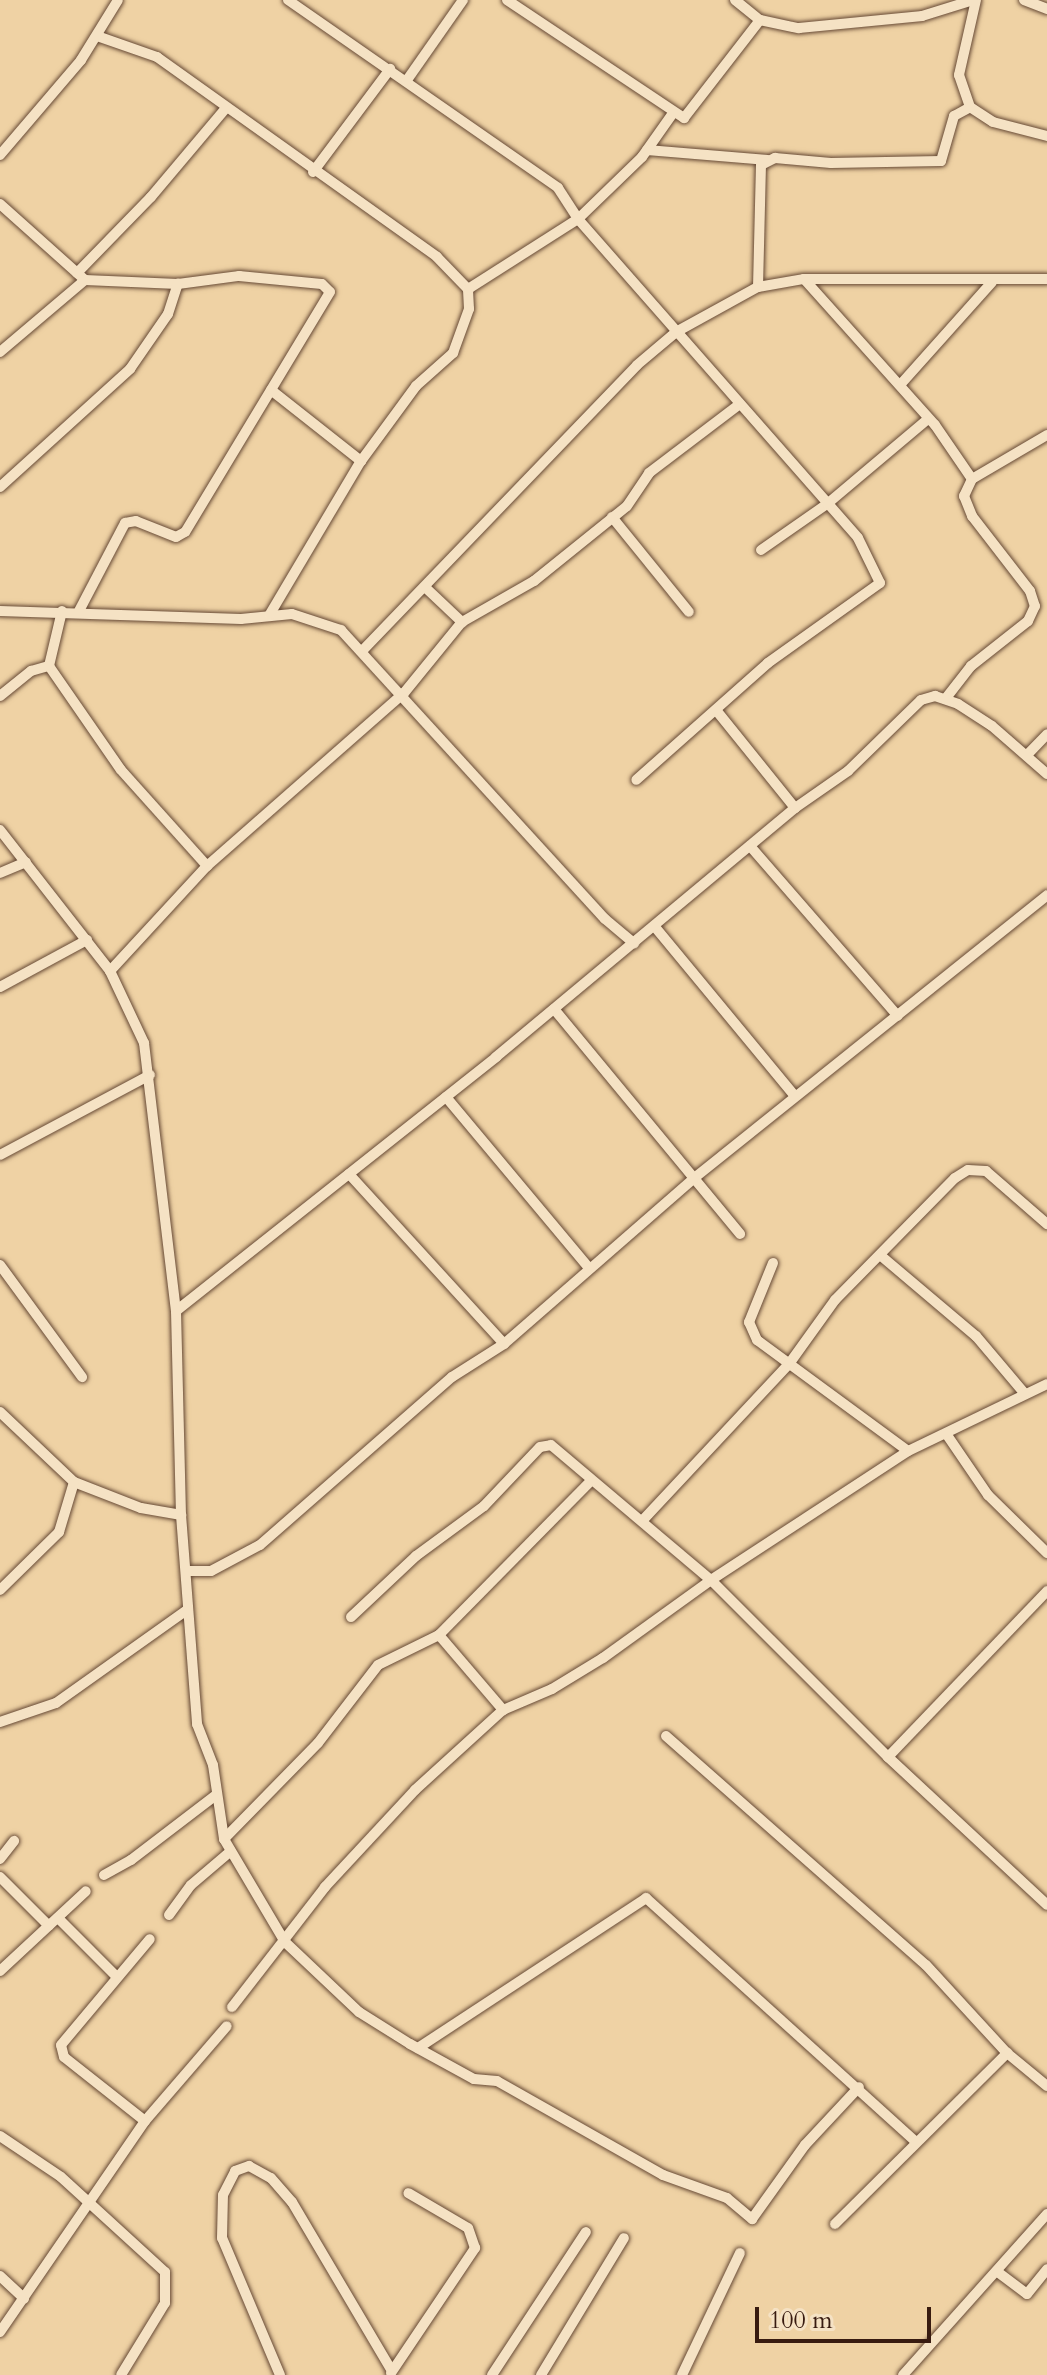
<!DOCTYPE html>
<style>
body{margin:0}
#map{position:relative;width:1047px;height:2375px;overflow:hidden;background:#efd2a4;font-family:Cardo,serif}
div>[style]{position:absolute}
.roads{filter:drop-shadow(0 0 2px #664935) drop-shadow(0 0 2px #664935)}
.minor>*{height:10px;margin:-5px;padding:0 5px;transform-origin:5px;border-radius:5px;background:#f5e2c4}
span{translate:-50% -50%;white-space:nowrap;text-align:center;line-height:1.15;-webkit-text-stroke:8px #f5e2c4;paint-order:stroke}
.scale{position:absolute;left:755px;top:2307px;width:176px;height:36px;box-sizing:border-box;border:4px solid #381b10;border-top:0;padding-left:10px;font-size:24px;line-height:28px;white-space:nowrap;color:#381b10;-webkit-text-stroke:6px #f5e2c4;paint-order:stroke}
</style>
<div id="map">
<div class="roads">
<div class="minor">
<div style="left:288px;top:0;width:329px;rotate:34.8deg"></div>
<div style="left:558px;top:188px;width:37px;rotate:57deg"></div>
<div style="left:578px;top:219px;width:424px;rotate:48.7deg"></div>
<div style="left:858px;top:538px;width:50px;rotate:63.9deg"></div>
<div style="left:880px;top:583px;width:138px;rotate:144.5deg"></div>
<div style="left:768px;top:663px;width:176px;rotate:138.4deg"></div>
<div style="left:507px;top:0;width:213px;rotate:33.7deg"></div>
<div style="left:684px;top:118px;width:124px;rotate:-52.2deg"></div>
<div style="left:735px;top:0;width:32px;rotate:39deg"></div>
<div style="left:760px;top:20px;width:40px;rotate:12deg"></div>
<div style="left:799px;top:28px;width:124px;rotate:-5.6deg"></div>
<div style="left:922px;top:16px;width:53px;rotate:-17.4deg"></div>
<div style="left:976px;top:0;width:77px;rotate:102.8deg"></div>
<div style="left:959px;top:75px;width:34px;rotate:71deg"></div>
<div style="left:970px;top:107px;width:27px;rotate:33deg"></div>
<div style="left:993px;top:122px;width:56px;rotate:14.5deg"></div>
<div style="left:1024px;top:0;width:25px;rotate:21deg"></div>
<div style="left:97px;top:36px;width:64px;rotate:19.3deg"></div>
<div style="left:157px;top:57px;width:344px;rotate:35.5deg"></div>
<div style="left:437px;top:257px;width:45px;rotate:45.9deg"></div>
<div style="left:407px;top:80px;width:98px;rotate:-55deg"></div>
<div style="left:647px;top:150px;width:121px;rotate:4.7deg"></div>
<div style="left:0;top:155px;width:125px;rotate:-49.5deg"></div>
<div style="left:81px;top:60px;width:70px;rotate:-58.3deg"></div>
<div style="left:313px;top:172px;width:129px;rotate:-53.2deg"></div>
<div style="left:0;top:204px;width:114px;rotate:41.8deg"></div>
<div style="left:85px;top:280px;width:93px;rotate:2.5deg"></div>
<div style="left:178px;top:284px;width:62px;rotate:-7.5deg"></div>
<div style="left:239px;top:276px;width:83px;rotate:5.5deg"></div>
<div style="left:322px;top:284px;width:11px;rotate:45deg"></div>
<div style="left:330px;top:292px;width:280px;rotate:121.1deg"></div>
<div style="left:185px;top:532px;width:10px;rotate:151deg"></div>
<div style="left:176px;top:537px;width:43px;rotate:-158.2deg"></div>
<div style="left:136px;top:521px;width:11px;rotate:170deg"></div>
<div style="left:125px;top:523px;width:99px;rotate:117.6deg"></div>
<div style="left:77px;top:273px;width:106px;rotate:-45.8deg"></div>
<div style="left:151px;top:197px;width:115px;rotate:-49.9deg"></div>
<div style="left:804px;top:279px;width:196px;rotate:48.1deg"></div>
<div style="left:935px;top:425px;width:65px;rotate:55.6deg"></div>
<div style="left:972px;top:479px;width:19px;rotate:115deg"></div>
<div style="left:964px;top:496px;width:22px;rotate:68deg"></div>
<div style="left:972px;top:516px;width:95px;rotate:52.3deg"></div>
<div style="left:1030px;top:591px;width:16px;rotate:72deg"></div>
<div style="left:1035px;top:606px;width:17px;rotate:115deg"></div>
<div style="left:1028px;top:621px;width:73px;rotate:141.7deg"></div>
<div style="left:971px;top:666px;width:41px;rotate:128deg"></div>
<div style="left:758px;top:287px;width:122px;rotate:-88.6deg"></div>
<div style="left:761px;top:165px;width:16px;rotate:-27deg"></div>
<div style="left:775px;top:158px;width:56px;rotate:5.1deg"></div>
<div style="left:831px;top:163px;width:110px;rotate:-1deg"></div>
<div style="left:941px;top:161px;width:47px;rotate:-73.9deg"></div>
<div style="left:954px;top:116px;width:18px;rotate:-29deg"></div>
<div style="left:0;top:352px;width:111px;rotate:-40.3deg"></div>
<div style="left:900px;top:385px;width:138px;rotate:-48.2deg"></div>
<div style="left:271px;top:390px;width:115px;rotate:38.3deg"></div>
<div style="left:972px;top:479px;width:87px;rotate:-30.4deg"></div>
<div style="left:0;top:487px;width:176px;rotate:-42.2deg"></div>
<div style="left:130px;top:369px;width:67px;rotate:-55.4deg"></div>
<div style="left:168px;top:314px;width:32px;rotate:-72deg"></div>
<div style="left:612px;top:517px;width:122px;rotate:51deg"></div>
<div style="left:761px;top:550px;width:80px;rotate:-34.9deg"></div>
<div style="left:827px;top:504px;width:132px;rotate:-40.1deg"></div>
<div style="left:426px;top:588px;width:50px;rotate:43.4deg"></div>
<div style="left:0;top:611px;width:241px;rotate:1.9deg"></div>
<div style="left:241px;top:619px;width:51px;rotate:-5.6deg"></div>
<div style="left:292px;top:614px;width:52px;rotate:18.1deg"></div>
<div style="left:341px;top:630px;width:391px;rotate:47.6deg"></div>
<div style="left:605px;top:919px;width:38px;rotate:40deg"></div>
<div style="left:62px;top:611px;width:57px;rotate:103.3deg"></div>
<div style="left:49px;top:666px;width:126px;rotate:55.3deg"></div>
<div style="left:121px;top:770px;width:129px;rotate:48.1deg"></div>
<div style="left:270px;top:614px;width:178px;rotate:-59.3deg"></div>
<div style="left:361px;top:461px;width:93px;rotate:-53.7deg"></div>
<div style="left:416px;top:386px;width:50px;rotate:-41.7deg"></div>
<div style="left:453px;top:353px;width:47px;rotate:-70deg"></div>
<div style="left:469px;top:309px;width:20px;rotate:-93deg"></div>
<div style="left:468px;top:289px;width:130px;rotate:-32.5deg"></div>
<div style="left:578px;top:219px;width:89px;rotate:-44.1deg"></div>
<div style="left:642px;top:157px;width:54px;rotate:-54.8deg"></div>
<div style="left:363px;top:650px;width:395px;rotate:-46.1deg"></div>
<div style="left:637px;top:365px;width:51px;rotate:-40.2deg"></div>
<div style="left:676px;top:332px;width:94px;rotate:-28.8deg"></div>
<div style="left:758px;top:287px;width:47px;rotate:-9.9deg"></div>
<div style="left:804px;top:279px;width:243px"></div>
<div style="left:0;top:696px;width:40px;rotate:-39deg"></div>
<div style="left:31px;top:671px;width:19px;rotate:-16deg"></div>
<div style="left:716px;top:710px;width:126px;rotate:51.1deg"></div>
<div style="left:1027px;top:755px;width:29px;rotate:-46deg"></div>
<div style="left:0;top:830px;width:179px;rotate:52deg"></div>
<div style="left:110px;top:971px;width:80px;rotate:64.7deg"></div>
<div style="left:144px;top:1043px;width:270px;rotate:83.2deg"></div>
<div style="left:176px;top:1311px;width:204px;rotate:88.6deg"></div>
<div style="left:181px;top:1515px;width:210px;rotate:85.6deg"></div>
<div style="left:197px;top:1724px;width:44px;rotate:68.7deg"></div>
<div style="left:213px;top:1765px;width:75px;rotate:81.5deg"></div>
<div style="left:224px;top:1839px;width:120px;rotate:59.4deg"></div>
<div style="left:285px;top:1942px;width:102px;rotate:43.4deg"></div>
<div style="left:359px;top:2012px;width:60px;rotate:32.1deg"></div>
<div style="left:410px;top:2044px;width:73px;rotate:28.7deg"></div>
<div style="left:474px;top:2079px;width:23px;rotate:5deg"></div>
<div style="left:497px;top:2081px;width:191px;rotate:29.5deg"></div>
<div style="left:663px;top:2175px;width:68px;rotate:19.8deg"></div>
<div style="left:727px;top:2198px;width:33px;rotate:40deg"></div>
<div style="left:752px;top:2219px;width:91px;rotate:-54.4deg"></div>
<div style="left:805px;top:2145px;width:79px;rotate:-47deg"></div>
<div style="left:750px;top:846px;width:225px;rotate:49deg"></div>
<div style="left:0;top:873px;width:28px;rotate:-23deg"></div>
<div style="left:655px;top:927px;width:219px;rotate:50.4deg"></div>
<div style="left:110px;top:971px;width:143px;rotate:-47.3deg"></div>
<div style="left:207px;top:866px;width:262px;rotate:-41.3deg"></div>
<div style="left:404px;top:693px;width:92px;rotate:-50.8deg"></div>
<div style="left:462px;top:622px;width:83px;rotate:-29.7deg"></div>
<div style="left:534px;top:581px;width:119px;rotate:-38.9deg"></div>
<div style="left:627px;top:506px;width:40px;rotate:-56deg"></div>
<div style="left:649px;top:473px;width:114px;rotate:-37.2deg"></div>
<div style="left:0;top:987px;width:99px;rotate:-28.4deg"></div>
<div style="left:554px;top:1009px;width:292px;rotate:50.4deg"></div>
<div style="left:446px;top:1097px;width:222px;rotate:50.1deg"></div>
<div style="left:0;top:1155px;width:170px;rotate:-28.1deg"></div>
<div style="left:349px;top:1174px;width:230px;rotate:47.6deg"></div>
<div style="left:880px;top:1255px;width:126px;rotate:40.2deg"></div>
<div style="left:976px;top:1336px;width:76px;rotate:49.8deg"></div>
<div style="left:773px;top:1263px;width:64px;rotate:112.1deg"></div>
<div style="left:749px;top:1322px;width:20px;rotate:66deg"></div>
<div style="left:757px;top:1340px;width:187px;rotate:36.3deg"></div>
<div style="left:0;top:1265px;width:139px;rotate:53.8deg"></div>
<div style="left:176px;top:1311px;width:409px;rotate:-38.4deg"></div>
<div style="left:496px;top:1057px;width:389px;rotate:-39.8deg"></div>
<div style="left:795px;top:808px;width:65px;rotate:-34.9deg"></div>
<div style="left:848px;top:771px;width:102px;rotate:-44.2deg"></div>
<div style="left:921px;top:700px;width:15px;rotate:-16deg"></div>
<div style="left:935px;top:696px;width:24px;rotate:19deg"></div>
<div style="left:958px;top:704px;width:40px;rotate:32.9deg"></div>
<div style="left:992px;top:726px;width:73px;rotate:41.1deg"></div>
<div style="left:0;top:1412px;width:102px;rotate:43.4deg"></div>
<div style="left:74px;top:1482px;width:72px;rotate:21.2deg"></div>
<div style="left:141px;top:1508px;width:41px;rotate:9.9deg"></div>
<div style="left:947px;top:1435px;width:73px;rotate:55.7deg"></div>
<div style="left:988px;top:1495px;width:83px;rotate:44.5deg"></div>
<div style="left:642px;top:1521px;width:215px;rotate:-46.9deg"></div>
<div style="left:789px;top:1364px;width:79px;rotate:-54.3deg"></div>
<div style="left:835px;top:1300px;width:171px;rotate:-45.5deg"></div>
<div style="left:955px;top:1178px;width:15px;rotate:-32deg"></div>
<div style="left:968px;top:1170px;width:18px;rotate:3deg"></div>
<div style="left:986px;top:1171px;width:81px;rotate:41deg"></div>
<div style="left:187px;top:1571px;width:24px"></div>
<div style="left:211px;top:1571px;width:55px;rotate:-28deg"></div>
<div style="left:260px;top:1545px;width:255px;rotate:-41.2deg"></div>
<div style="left:452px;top:1377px;width:62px;rotate:-32.4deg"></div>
<div style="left:504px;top:1344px;width:251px;rotate:-41.1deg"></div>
<div style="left:693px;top:1179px;width:454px;rotate:-38.7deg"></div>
<div style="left:0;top:1590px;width:83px;rotate:-44.5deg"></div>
<div style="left:59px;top:1532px;width:52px;rotate:-73.3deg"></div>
<div style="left:351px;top:1617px;width:89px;rotate:-43.2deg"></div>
<div style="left:416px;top:1556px;width:84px;rotate:-36.3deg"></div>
<div style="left:484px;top:1506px;width:81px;rotate:-46.5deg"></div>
<div style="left:540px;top:1447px;width:11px;rotate:-10deg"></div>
<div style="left:551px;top:1445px;width:209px;rotate:40.2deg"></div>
<div style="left:711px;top:1580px;width:250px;rotate:45deg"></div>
<div style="left:888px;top:1757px;width:217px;rotate:42.9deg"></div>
<div style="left:439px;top:1635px;width:99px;rotate:49.5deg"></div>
<div style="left:0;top:1722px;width:59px;rotate:-18.7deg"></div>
<div style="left:56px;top:1703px;width:161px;rotate:-35.4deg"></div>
<div style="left:666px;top:1736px;width:346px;rotate:41.4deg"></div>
<div style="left:926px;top:1965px;width:120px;rotate:47.4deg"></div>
<div style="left:1007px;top:2053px;width:52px;rotate:39.5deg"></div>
<div style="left:888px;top:1757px;width:230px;rotate:-46.2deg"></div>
<div style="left:224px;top:1839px;width:134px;rotate:-45.6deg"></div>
<div style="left:318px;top:1743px;width:98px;rotate:-52.4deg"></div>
<div style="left:378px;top:1665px;width:68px;rotate:-26.2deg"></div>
<div style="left:439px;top:1635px;width:215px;rotate:-45.4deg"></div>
<div style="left:0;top:1859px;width:23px;rotate:-52deg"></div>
<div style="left:104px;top:1875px;width:31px;rotate:-29deg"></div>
<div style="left:131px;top:1860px;width:107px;rotate:-37.4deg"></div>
<div style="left:0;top:1877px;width:69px;rotate:45deg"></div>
<div style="left:169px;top:1915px;width:37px;rotate:-54deg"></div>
<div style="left:191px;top:1885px;width:52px;rotate:-40.4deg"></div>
<div style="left:58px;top:1918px;width:83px;rotate:45deg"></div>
<div style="left:0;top:1971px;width:117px;rotate:-42.9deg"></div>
<div style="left:232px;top:2007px;width:152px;rotate:-52.2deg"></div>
<div style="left:325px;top:1887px;width:132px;rotate:-47.1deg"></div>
<div style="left:415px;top:1790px;width:119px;rotate:-42.3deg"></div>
<div style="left:503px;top:1710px;width:53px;rotate:-23.2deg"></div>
<div style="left:552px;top:1689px;width:60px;rotate:-31.3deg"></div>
<div style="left:603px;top:1658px;width:133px;rotate:-35.8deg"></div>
<div style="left:711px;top:1580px;width:235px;rotate:-33.2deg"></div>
<div style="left:908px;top:1451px;width:154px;rotate:-25.7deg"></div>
<div style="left:418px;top:2048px;width:273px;rotate:-33.3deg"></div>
<div style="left:646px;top:1898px;width:364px;rotate:42.1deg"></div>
<div style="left:145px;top:2121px;width:103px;rotate:-141.7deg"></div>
<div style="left:64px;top:2057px;width:12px;rotate:-104deg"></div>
<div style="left:61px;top:2045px;width:138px;rotate:-50deg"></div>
<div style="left:0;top:2136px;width:73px;rotate:33.9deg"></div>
<div style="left:61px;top:2177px;width:141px;rotate:42.4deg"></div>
<div style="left:165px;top:2272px;width:31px;rotate:90deg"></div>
<div style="left:165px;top:2303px;width:84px;rotate:121.4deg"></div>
<div style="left:835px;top:2224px;width:243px;rotate:-44.8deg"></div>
<div style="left:999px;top:2273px;width:35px;rotate:37deg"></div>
<div style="left:1027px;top:2294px;width:32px;rotate:-51deg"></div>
<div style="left:0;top:2276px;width:33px;rotate:43deg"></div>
<div style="left:0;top:2332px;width:256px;rotate:-55.5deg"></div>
<div style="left:145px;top:2121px;width:125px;rotate:-49.2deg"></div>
<div style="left:391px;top:2373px;width:151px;rotate:-56.1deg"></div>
<div style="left:475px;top:2248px;width:21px;rotate:-109deg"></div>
<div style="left:468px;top:2228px;width:69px;rotate:-149.7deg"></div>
<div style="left:280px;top:2375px;width:149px;rotate:-112.9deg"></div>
<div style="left:222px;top:2238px;width:43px;rotate:-88.7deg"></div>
<div style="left:223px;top:2195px;width:27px;rotate:-63deg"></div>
<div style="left:235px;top:2171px;width:15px;rotate:-20deg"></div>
<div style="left:249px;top:2166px;width:25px;rotate:29deg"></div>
<div style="left:271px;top:2178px;width:32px;rotate:49deg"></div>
<div style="left:292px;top:2202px;width:196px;rotate:59.4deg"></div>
<div style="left:492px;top:2375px;width:171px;rotate:-56.7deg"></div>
<div style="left:541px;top:2375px;width:160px;rotate:-58.8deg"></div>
<div style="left:682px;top:2375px;width:135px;rotate:-64.6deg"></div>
<div style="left:903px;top:2375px;width:216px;rotate:-48.2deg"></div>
</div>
</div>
<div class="scale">100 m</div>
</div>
